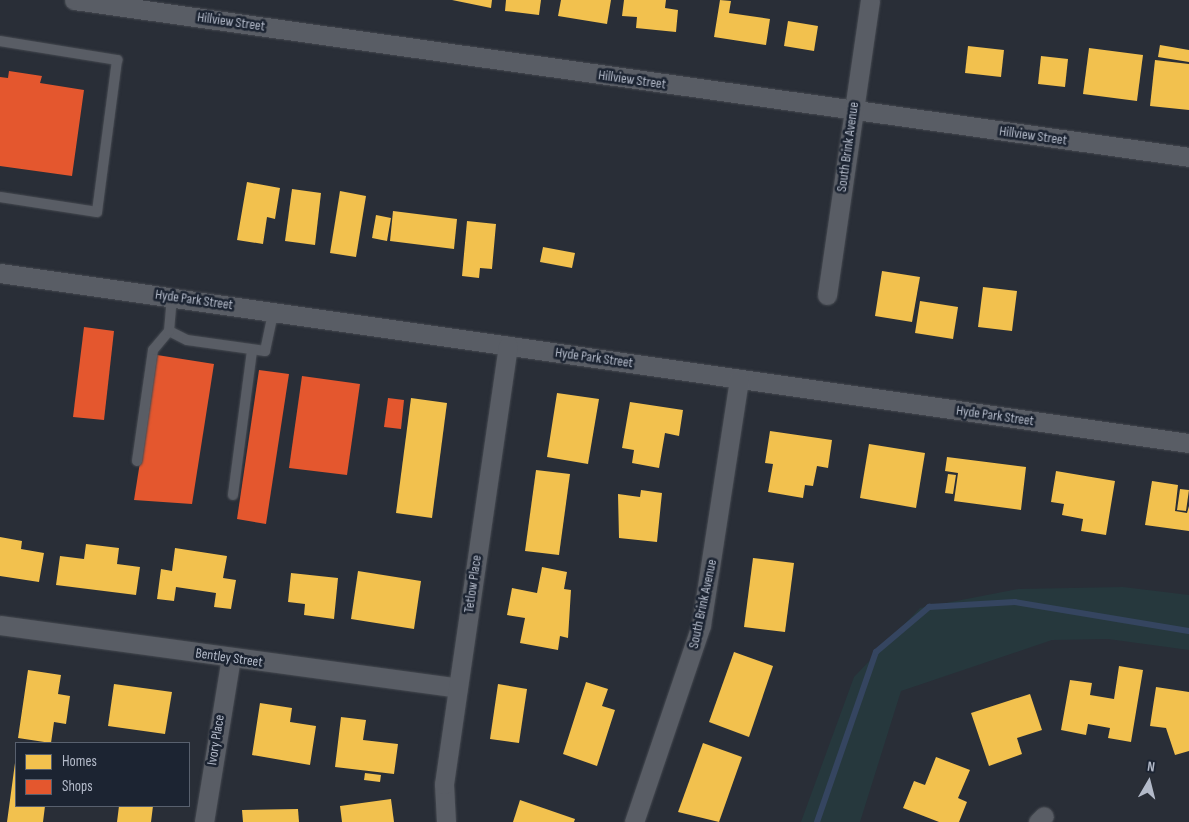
<!DOCTYPE html>
<style>
body{margin:0}
#map{position:relative;width:1189px;height:822px;overflow:hidden;background:#292e37;font-family:"Sofia Sans Condensed",sans-serif}
div>[style]{position:absolute}
.green>*{inset:0;background:#26383d}
.homes>*{inset:0;background:#f2c14e}
.shops>*{inset:0;background:#e4572e}
.stream>*{height:6px;margin:-3px;padding:0 3px;transform-origin:3px;border-radius:3px;background:#354560}
.roads{filter:drop-shadow(0 0 1px #454950) drop-shadow(0 0 1px #454950)}
.service>*{height:10px;margin:-5px;padding:0 5px;transform-origin:5px;border-radius:5px;background:#595d65}
.minor>*{height:19px;margin:-9.5px;padding:0 9.5px;transform-origin:9.5px;border-radius:9.5px;background:#595d65}
span{translate:-50% -50%;white-space:nowrap;text-align:center;line-height:1.15;-webkit-text-stroke:5px #1c2432;paint-order:stroke}
.street-label{font-size:14px;color:#b3bac9}
.legend{position:absolute;left:15px;top:742px;width:175px;height:65px;box-sizing:border-box;background:#1c2432;border:1px solid #58606e;margin:0;padding:6px 9px;list-style:none;font-size:15px;color:#b3bac9}
.legend li{display:flex;align-items:center;gap:10px;height:25px}
.legend b{width:25px;border:1px solid #58606e}
.north{position:absolute;left:1124px;top:757px;width:50px;height:50px;-webkit-text-stroke:4px #1c2432;paint-order:stroke;rotate:8deg;font-size:14px;font-weight:700;line-height:20px;text-align:center;color:#b3bac9}
.north::after{content:'';display:block;margin:auto;width:18px;height:22px;background:#b3bac9;clip-path:polygon(50% 0,100% 100%,50% 72%,0 100%)}
</style>
<div id="map">
<div class="green">
<div style="clip-path:polygon(1123px 587px,1189px 595px,1189px 650px,1108px 639px,1052px 640px,901px 691px,860px 822px,801px 822px,854px 677px,920px 608px,1018px 589px)"></div>
</div>
<div class="homes">
<div style="clip-path:polygon(452px 0,492px 0,491px 8px)"></div>
<div style="clip-path:polygon(506px 0,541px 0,539px 15px,505px 11px)"></div>
<div style="clip-path:polygon(561px 0,611px 0,607px 24px,558px 16px)"></div>
<div style="clip-path:polygon(624px 0,666px 0,665px 8px,678px 10px,676px 32px,636px 28px,637px 17px,622px 16px)"></div>
<div style="clip-path:polygon(720px 0,731px 1px,729px 13px,770px 19px,766px 45px,714px 37px)"></div>
<div style="clip-path:polygon(788px 21px,818px 26px,814px 51px,784px 46px)"></div>
<div style="clip-path:polygon(1160px 45px,1189px 50px,1189px 62px,1158px 57px)"></div>
<div style="clip-path:polygon(968px 46px,1004px 50px,1001px 77px,965px 73px)"></div>
<div style="clip-path:polygon(1089px 48px,1143px 55px,1137px 101px,1083px 94px)"></div>
<div style="clip-path:polygon(1041px 56px,1068px 59px,1065px 87px,1038px 84px)"></div>
<div style="clip-path:polygon(1155px 60px,1189px 64px,1189px 110px,1150px 106px)"></div>
<div style="clip-path:polygon(247px 182px,280px 188px,275px 219px,267px 217px,263px 244px,237px 240px)"></div>
<div style="clip-path:polygon(292px 189px,321px 193px,315px 245px,285px 241px)"></div>
<div style="clip-path:polygon(340px 191px,366px 196px,356px 257px,330px 253px)"></div>
<div style="clip-path:polygon(393px 211px,457px 219px,454px 249px,390px 241px)"></div>
<div style="clip-path:polygon(376px 215px,391px 218px,387px 241px,372px 238px)"></div>
<div style="clip-path:polygon(467px 221px,496px 224px,492px 269px,480px 268px,479px 278px,462px 276px)"></div>
<div style="clip-path:polygon(543px 247px,575px 253px,572px 268px,540px 262px)"></div>
<div style="clip-path:polygon(882px 271px,920px 277px,912px 322px,875px 316px)"></div>
<div style="clip-path:polygon(983px 287px,1017px 291px,1012px 331px,978px 327px)"></div>
<div style="clip-path:polygon(920px 301px,958px 307px,953px 339px,915px 333px)"></div>
<div style="clip-path:polygon(557px 393px,599px 399px,588px 464px,547px 457px)"></div>
<div style="clip-path:polygon(411px 398px,447px 403px,432px 518px,396px 513px)"></div>
<div style="clip-path:polygon(630px 402px,683px 410px,679px 436px,665px 433px,659px 468px,632px 463px,634px 450px,622px 448px)"></div>
<div style="clip-path:polygon(770px 431px,832px 440px,828px 468px,817px 466px,813px 486px,805px 485px,803px 498px,768px 492px,773px 464px,765px 463px)"></div>
<div style="clip-path:polygon(869px 444px,925px 453px,916px 508px,860px 498px)"></div>
<div style="clip-path:polygon(947px 457px,1026px 467px,1021px 510px,954px 501px,958px 473px,945px 471px)"></div>
<div style="clip-path:polygon(536px 470px,570px 474px,559px 555px,525px 551px)"></div>
<div style="clip-path:polygon(1056px 471px,1115px 481px,1106px 535px,1081px 531px,1083px 519px,1062px 515px,1064px 504px,1051px 502px)"></div>
<div style="clip-path:polygon(948px 474px,956px 475px,953px 494px,945px 493px)"></div>
<div style="clip-path:polygon(1152px 481px,1178px 485px,1175px 511px,1187px 513px,1189px 506px,1189px 531px,1145px 525px)"></div>
<div style="clip-path:polygon(1180px 489px,1189px 490px,1186px 511px,1177px 510px)"></div>
<div style="clip-path:polygon(641px 490px,662px 493px,657px 542px,619px 538px,618px 494px,640px 497px)"></div>
<div style="clip-path:polygon(0 537px,22px 541px,21px 549px,44px 553px,39px 582px,0 576px)"></div>
<div style="clip-path:polygon(86px 544px,119px 548px,117px 564px,140px 567px,136px 595px,56px 585px,60px 556px,84px 559px)"></div>
<div style="clip-path:polygon(175px 548px,227px 556px,223px 578px,236px 580px,231px 609px,214px 607px,216px 593px,176px 587px,174px 601px,157px 599px,161px 569px,172px 571px)"></div>
<div style="clip-path:polygon(753px 558px,794px 563px,785px 632px,744px 627px)"></div>
<div style="clip-path:polygon(542px 567px,567px 572px,564px 589px,571px 590px,568px 638px,560px 636px,558px 650px,520px 643px,525px 618px,507px 615px,512px 588px,537px 593px)"></div>
<div style="clip-path:polygon(358px 571px,421px 581px,414px 629px,351px 619px)"></div>
<div style="clip-path:polygon(291px 573px,338px 578px,334px 619px,304px 615px,305px 604px,288px 602px)"></div>
<div style="clip-path:polygon(734px 652px,773px 666px,749px 737px,709px 722px)"></div>
<div style="clip-path:polygon(1119px 666px,1143px 670px,1131px 742px,1108px 738px,1110px 728px,1088px 724px,1086px 735px,1061px 730px,1070px 680px,1092px 683px,1090px 695px,1114px 699px)"></div>
<div style="clip-path:polygon(28px 670px,61px 675px,58px 694px,70px 696px,66px 724px,54px 722px,51px 743px,18px 738px)"></div>
<div style="clip-path:polygon(586px 682px,608px 689px,602px 706px,615px 710px,597px 766px,563px 754px)"></div>
<div style="clip-path:polygon(114px 684px,172px 692px,165px 734px,108px 726px)"></div>
<div style="clip-path:polygon(498px 684px,527px 689px,519px 743px,490px 739px)"></div>
<div style="clip-path:polygon(1156px 687px,1189px 692px,1189px 751px,1175px 755px,1166px 728px,1150px 726px)"></div>
<div style="clip-path:polygon(1030px 694px,1042px 730px,1017px 738px,1022px 754px,989px 766px,971px 713px)"></div>
<div style="clip-path:polygon(260px 703px,292px 708px,290px 722px,316px 726px,310px 765px,252px 755px)"></div>
<div style="clip-path:polygon(341px 717px,366px 720px,363px 740px,398px 744px,394px 774px,335px 767px)"></div>
<div style="clip-path:polygon(703px 743px,742px 757px,719px 822px,678px 812px)"></div>
<div style="clip-path:polygon(936px 757px,970px 770px,958px 798px,967px 802px,959px 822px,939px 822px,903px 808px,914px 781px,925px 785px)"></div>
<div style="clip-path:polygon(15px 763px,16px 806px,45px 806px,43px 822px,7px 822px)"></div>
<div style="clip-path:polygon(365px 773px,381px 775px,380px 782px,364px 780px)"></div>
<div style="clip-path:polygon(391px 799px,394px 822px,342px 822px,340px 806px)"></div>
<div style="clip-path:polygon(520px 800px,575px 819px,574px 822px,513px 822px)"></div>
<div style="clip-path:polygon(119px 806px,153px 806px,151px 822px,117px 822px)"></div>
<div style="clip-path:polygon(298px 809px,299px 822px,243px 822px,242px 810px)"></div>
</div>
<div class="shops">
<div style="clip-path:polygon(9px 71px,42px 76px,40px 83px,84px 90px,72px 176px,0 166px,0 77px,8px 78px)"></div>
<div style="clip-path:polygon(84px 327px,114px 331px,104px 420px,73px 417px)"></div>
<div style="clip-path:polygon(157px 355px,214px 364px,192px 504px,134px 500px)"></div>
<div style="clip-path:polygon(259px 370px,289px 374px,266px 524px,237px 519px)"></div>
<div style="clip-path:polygon(302px 376px,360px 384px,347px 475px,289px 468px)"></div>
<div style="clip-path:polygon(388px 398px,404px 400px,401px 429px,384px 427px)"></div>
</div>
<div class="stream">
<div style="left:817px;top:822px;width:180px;rotate:-70.9deg"></div>
<div style="left:876px;top:652px;width:70px;rotate:-40.3deg"></div>
<div style="left:929px;top:607px;width:86px;rotate:-3.3deg"></div>
<div style="left:1015px;top:602px;width:176px;rotate:9.5deg"></div>
</div>
<div class="roads">
<div class="service">
<div style="left:0;top:41px;width:119px;rotate:9.2deg"></div>
<div style="left:117px;top:60px;width:153px;rotate:97.5deg"></div>
<div style="left:97px;top:212px;width:98px;rotate:-171.2deg"></div>
<div style="left:169px;top:331px;width:20px;rotate:27deg"></div>
<div style="left:187px;top:340px;width:79px;rotate:8deg"></div>
<div style="left:265px;top:351px;width:40px;rotate:-78deg"></div>
<div style="left:137px;top:461px;width:112px;rotate:-81.8deg"></div>
<div style="left:153px;top:350px;width:25px;rotate:-50deg"></div>
<div style="left:169px;top:331px;width:34px;rotate:-85deg"></div>
<div style="left:233px;top:495px;width:146px;rotate:-82.5deg"></div>
</div>
<div class="minor">
<div style="left:74px;top:0;width:1126px;rotate:8.01deg"></div>
<div style="left:0;top:273px;width:1201px;rotate:8.14deg"></div>
<div style="left:827px;top:295px;width:298px;rotate:-81.7deg"></div>
<div style="left:0;top:625px;width:462px;rotate:7.8deg"></div>
<div style="left:204px;top:822px;width:166px;rotate:-80.7deg"></div>
<div style="left:446px;top:822px;width:38px;rotate:-93deg"></div>
<div style="left:444px;top:784px;width:443px;rotate:-81.7deg"></div>
<div style="left:634px;top:822px;width:208px;rotate:-71.2deg"></div>
<div style="left:701px;top:625px;width:249px;rotate:-81.2deg"></div>
<div style="left:1038px;top:822px;width:8px;rotate:-45deg"></div>
</div>
</div>
<div class="street-label">
<span style="left:231px;top:22px;rotate:8deg">Hillview Street</span>
<span style="left:632px;top:80px;rotate:8deg">Hillview Street</span>
<span style="left:1033px;top:136px;rotate:8deg">Hillview Street</span>
<span style="left:848px;top:147px;rotate:-82deg">South Brink Avenue</span>
<span style="left:194px;top:300px;rotate:8deg">Hyde Park Street</span>
<span style="left:594px;top:358px;rotate:8deg">Hyde Park Street</span>
<span style="left:995px;top:416px;rotate:8deg">Hyde Park Street</span>
<span style="left:473px;top:584px;rotate:-82deg">Tetlow Place</span>
<span style="left:703px;top:604px;rotate:-78deg">South Brink Avenue</span>
<span style="left:229px;top:658px;rotate:8deg">Bentley Street</span>
<span style="left:216px;top:740px;rotate:-81deg">Ivory Place</span>
</div>
<ul class="legend">
<li><b style="height:14px;background:#f2c14e"></b>Homes</li>
<li><b style="height:14px;background:#e4572e"></b>Shops</li>
</ul>
<div class="north">N</div>
</div>
